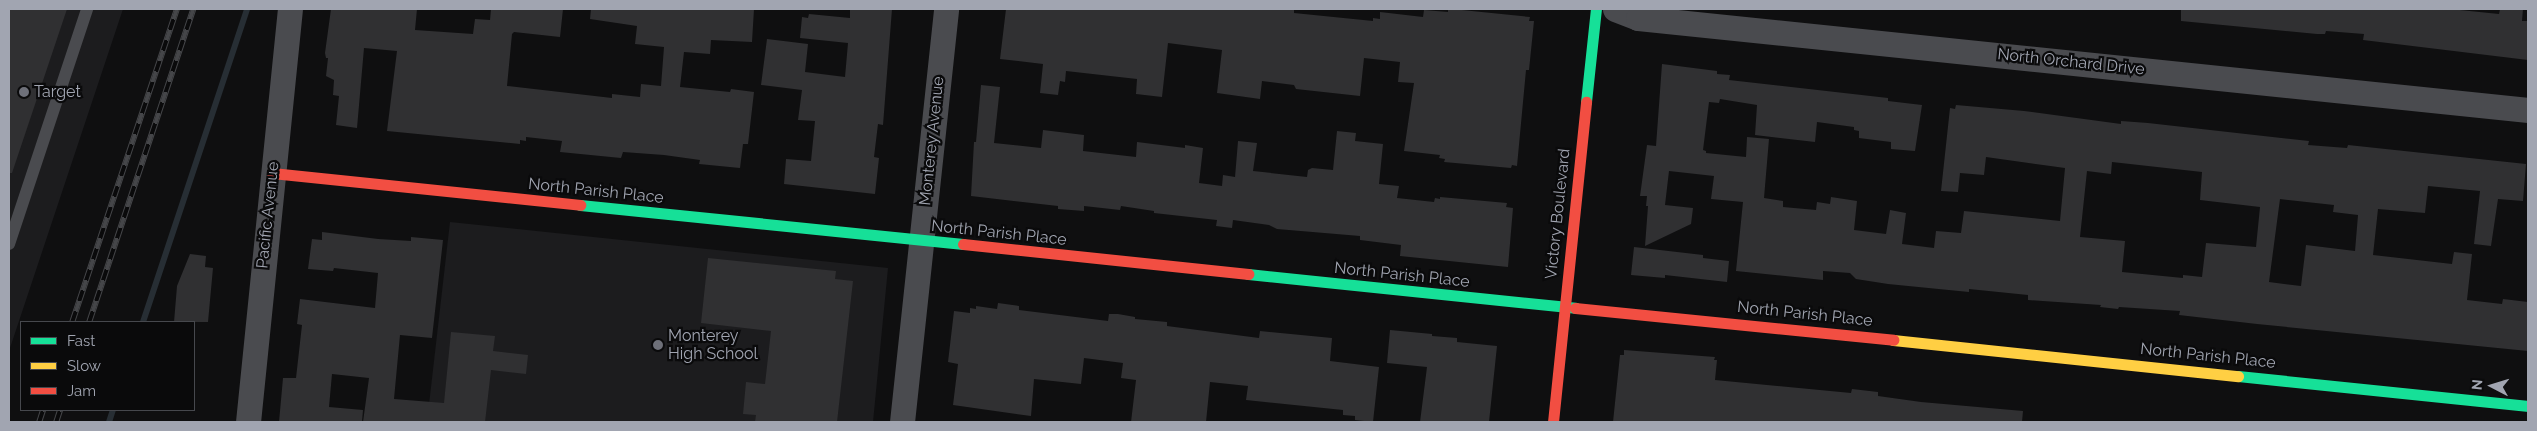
<!DOCTYPE html>
<style>
body{margin:0}
#map{position:relative;width:2537px;height:431px;overflow:hidden;background:#0f0f10;font-family:Raleway,sans-serif}
div>[style]{position:absolute}
.built>*{inset:0;background:#1c1c1e}
.stream>*{height:6px;margin:-3px;padding:0 3px;transform-origin:3px;border-radius:3px;background:#272e34}
.building>*{inset:0;background:#303032}
.lane>*{height:12px;margin:-6px;padding:0 6px;transform-origin:6px;border-radius:6px;background:#4a4b4f}
.street>*{height:25px;margin:-12.5px;padding:0 12.5px;transform-origin:12.5px;border-radius:12.5px;background:#4a4b4f}
.fast>*{height:11px;margin:-5.5px;padding:0 5.5px;transform-origin:5.5px;border-radius:5.5px;background:#16e098}
.slow>*{height:11px;margin:-5.5px;padding:0 5.5px;transform-origin:5.5px;border-radius:5.5px;background:#ffcf43}
.jam>*{height:11px;margin:-5.5px;padding:0 5.5px;transform-origin:5.5px;border-radius:5.5px;background:#f24e42}
.rail>*{height:5.5px;margin-top:-2.75px;transform-origin:0;background:repeating-linear-gradient(90deg,#0a0a0b 0 11px,#454649 0 22px);box-sizing:border-box;border-block:1px solid #454649}
.dots>*{width:14px;height:14px;translate:-50% -50%;box-sizing:border-box;border:2px solid #0a0a0b;border-radius:50%}
span{translate:-50% -50%;white-space:nowrap;text-align:center;line-height:1.15;-webkit-text-stroke:4.5px #0a0a0b;paint-order:stroke}
.street-label{font-size:16px;color:#a1a5b1}
.poi-label{font-size:16px;color:#a1a5b1}
.left{translate:0 -50%;text-align:left}
.frame{position:absolute;inset:0;border:10px solid #a1a5b1;pointer-events:none}
.legend{position:absolute;left:20px;top:321px;width:175px;height:90px;box-sizing:border-box;background:#0a0a0b;border:1px solid #46484d;margin:0;padding:6px 9px;list-style:none;font-size:15px;color:#a1a5b1}
.legend li{display:flex;align-items:center;gap:10px;height:25px}
.legend b{width:25px;border:1px solid #46484d}
.north{position:absolute;left:2467px;top:361px;width:50px;height:50px;-webkit-text-stroke:4px #0a0a0b;paint-order:stroke;rotate:275deg;font-size:14px;font-weight:700;line-height:20px;text-align:center;color:#a1a5b1}
.north::after{content:'';display:block;margin:auto;width:18px;height:22px;background:#a1a5b1;clip-path:polygon(50% 0,100% 100%,50% 72%,0 100%)}
</style>
<div id="map">
<div class="built">
<div style="clip-path:polygon(9px 9px,123px 9px,9px 351px)"></div>
<div style="clip-path:polygon(450px 222px,888px 268px,873px 422px,427px 422px)"></div>
</div>
<div class="stream">
<div style="left:143px;top:322px;width:330px;rotate:-71.6deg"></div>
<div style="left:109px;top:422px;width:13px;rotate:-72deg"></div>
</div>
<div class="building">
<div style="clip-path:polygon(9px 9px,67px 9px,12px 173px,9px 173px)"></div>
<div style="clip-path:polygon(331px 9px,417px 9px,415px 30px,473px 34px,475px 19px,490px 20px,491px 9px,563px 9px,560px 37px,514px 32px,512px 34px,507px 86px,612px 98px,612px 94px,640px 97px,641px 84px,661px 86px,664px 47px,635px 44px,637px 26px,590px 19px,591px 9px,754px 9px,752px 42px,711px 40px,710px 54px,684px 52px,680px 87px,730px 92px,731px 89px,754px 92px,748px 144px,743px 144px,740px 168px,699px 164px,700px 160px,664px 155px,623px 152px,621px 158px,560px 152px,562px 141px,526px 137px,526px 141px,520px 140px,520px 144px,387px 131px,397px 51px,364px 48px,357px 128px,336px 125px,339px 96px,333px 95px,334px 80px,326px 76px,328px 58px,326px 58px,325px 53px)"></div>
<div style="clip-path:polygon(850px 9px,892px 9px,883px 125px,878px 124px,874px 157px,879px 158px,875px 194px,784px 184px,786px 159px,811px 161px,815px 121px,798px 120px,802px 90px,761px 85px,767px 39px,808px 44px,805px 72px,845px 77px,848px 43px,800px 38px,802px 17px,808px 18px,809px 14px,850px 18px)"></div>
<div style="clip-path:polygon(1006px 9px,1282px 9px,1294px 10px,1294px 13px,1373px 21px,1373px 18px,1380px 19px,1380px 12px,1423px 17px,1424px 10px,1448px 12px,1448px 9px,1452px 9px,1530px 17px,1529px 21px,1534px 21px,1529px 70px,1526px 70px,1517px 166px,1512px 165px,1511px 168px,1444px 162px,1445px 159px,1439px 158px,1440px 155px,1404px 151px,1414px 83px,1398px 82px,1400px 62px,1364px 58px,1360px 96px,1296px 89px,1294px 85px,1262px 81px,1260px 99px,1217px 93px,1222px 50px,1168px 43px,1162px 97px,1136px 94px,1137px 79px,1066px 71px,1065px 82px,1060px 81px,1058px 95px,1040px 93px,1043px 64px,1000px 59px)"></div>
<div style="clip-path:polygon(2181px 9px,2450px 9px,2499px 14px,2500px 9px,2523px 9px,2522px 21px,2528px 21px,2528px 60px,2363px 40px,2364px 34px,2326px 31px,2325px 34px,2317px 34px,2181px 21px)"></div>
<div style="clip-path:polygon(evenodd,1662px 64px,1717px 71px,1717px 74px,1730px 75px,1729px 80px,1888px 98px,1888px 101px,1922px 105px,1915px 151px,1891px 149px,1891px 142px,1859px 138px,1859px 131px,1854px 130px,1854px 127px,1817px 122px,1815px 142px,1755px 135px,1757px 105px,1720px 99px,1719px 103px,1709px 102px,1703px 150px,1706px 151px,1706px 153px,1746px 157px,1747px 137px,1769px 139px,1764px 198px,1783px 201px,1783px 207px,1816px 210px,1817px 202px,1830px 204px,1831px 197px,1857px 201px,1854px 230px,1886px 234px,1890px 210px,1906px 213px,1902px 244px,1934px 248px,1936px 231px,1961px 233px,1964px 211px,2060px 221px,2065px 168px,1986px 157px,1984px 175px,1960px 173px,1958px 192px,1941px 191px,1950px 108px,1955px 109px,1956px 105px,2024px 111px,2121px 124px,2121px 121px,2148px 123px,2309px 141px,2308px 145px,2347px 148px,2348px 145px,2526px 164px,2523px 201px,2498px 199px,2491px 246px,2474px 244px,2480px 191px,2428px 186px,2425px 213px,2378px 209px,2373px 255px,2452px 264px,2454px 252px,2472px 254px,2467px 300px,2502px 304px,2503px 299px,2528px 302px,2528px 351px,2257px 324px,2179px 315px,2180px 311px,2119px 307px,2118px 309px,2100px 307px,2101px 305px,2028px 300px,2028px 295px,1969px 289px,1969px 292px,1888px 284px,1856px 279px,1850px 273px,1823px 271px,1823px 280px,1736px 271px,1743px 202px,1711px 199px,1714px 176px,1669px 171px,1665px 205px,1693px 208px,1691px 224px,1645px 246px,1648px 206px,1646px 206px,1647px 196px,1640px 196px,1647px 145px,1656px 146px,1662px 64px,2112px 162px,2202px 172px,2200px 200px,2260px 207px,2256px 247px,2206px 243px,2202px 277px,2183px 275px,2183px 278px,2122px 272px,2125px 241px,2080px 237px,2087px 171px,2111px 174px,2112px 162px,1662px 64px,2280px 199px,2334px 205px,2333px 212px,2358px 215px,2355px 251px,2306px 245px,2301px 286px,2269px 282px,2280px 199px)"></div>
<div style="clip-path:polygon(981px 85px,1000px 87px,994px 143px,1041px 148px,1043px 130px,1084px 135px,1083px 151px,1136px 157px,1137px 142px,1185px 148px,1185px 145px,1203px 148px,1199px 183px,1222px 186px,1223px 175px,1235px 177px,1238px 141px,1257px 143px,1253px 171px,1307px 177px,1308px 170px,1312px 168px,1333px 170px,1337px 131px,1356px 133px,1355px 141px,1383px 144px,1379px 184px,1399px 186px,1397px 198px,1434px 202px,1435px 198px,1440px 199px,1440px 197px,1507px 203px,1506px 207px,1513px 208px,1508px 267px,1400px 256px,1401px 245px,1360px 240px,1360px 236px,1277px 229px,1269px 225px,1233px 220px,1232px 228px,1216px 226px,1217px 220px,1154px 213px,1154px 211px,1121px 206px,1120px 210px,1084px 206px,1084px 211px,1058px 209px,1058px 206px,971px 196px,974px 142px,976px 142px)"></div>
<div style="clip-path:polygon(322px 232px,378px 239px,411px 241px,411px 237px,443px 240px,432px 338px,400px 335px,394px 399px,444px 403px,451px 332px,495px 336px,493px 351px,528px 355px,526px 374px,491px 370px,485px 422px,363px 422px,369px 378px,332px 374px,329px 407px,363px 410px,362px 422px,279px 422px,283px 378px,296px 378px,302px 325px,297px 324px,300px 299px,375px 308px,378px 273px,334px 268px,333px 271px,308px 269px,312px 239px,322px 240px)"></div>
<div style="clip-path:polygon(1634px 247px,1703px 255px,1703px 258px,1729px 261px,1727px 282px,1665px 275px,1665px 278px,1631px 275px)"></div>
<div style="clip-path:polygon(190px 254px,206px 256px,205px 267px,213px 268px,208px 322px,174px 322px,177px 286px)"></div>
<div style="clip-path:polygon(708px 258px,836px 271px,835px 279px,853px 281px,837px 422px,755px 422px,756px 415px,743px 414px,746px 382px,765px 384px,771px 331px,701px 323px)"></div>
<div style="clip-path:polygon(998px 303px,1019px 306px,1019px 310px,1108px 321px,1109px 314px,1118px 314px,1135px 317px,1135px 319px,1167px 322px,1167px 326px,1259px 338px,1260px 331px,1332px 338px,1330px 361px,1379px 367px,1373px 422px,1355px 420px,1355px 416px,1343px 415px,1343px 410px,1246px 400px,1248px 386px,1210px 382px,1206px 422px,1131px 422px,1136px 380px,1121px 378px,1123px 363px,1084px 358px,1081px 384px,1034px 379px,1031px 416px,953px 405px,958px 364px,948px 362px,954px 311px,970px 313px,970px 308px,976px 309px,976px 306px,997px 309px)"></div>
<div style="clip-path:polygon(1390px 330px,1432px 334px,1432px 336px,1457px 338px,1457px 342px,1497px 346px,1489px 422px,1420px 422px,1427px 367px,1387px 363px)"></div>
<div style="clip-path:polygon(1624px 350px,1715px 357px,1714px 360px,1717px 360px,1715px 380px,1851px 393px,1852px 389px,1878px 392px,1878px 396px,1921px 402px,2023px 411px,2022px 422px,1613px 422px,1620px 355px,1624px 355px)"></div>
</div>
<div class="lane">
<div style="left:9px;top:244px;width:248px;rotate:-71.6deg"></div>
</div>
<div class="street">
<div style="left:1615px;top:9px;width:25px;rotate:21deg"></div>
<div style="left:1638px;top:18px;width:895px;rotate:5.9deg"></div>
<div style="left:248px;top:422px;width:415px;rotate:-84.2deg"></div>
<div style="left:902px;top:422px;width:415px;rotate:-83.9deg"></div>
</div>
<div class="fast">
<div style="left:1586px;top:102px;width:94px;rotate:-83.9deg"></div>
<div style="left:580px;top:205px;width:385px;rotate:5.8deg"></div>
<div style="left:1248px;top:274px;width:329px;rotate:5.9deg"></div>
<div style="left:2238px;top:376px;width:292px;rotate:5.9deg"></div>
</div>
<div class="slow">
<div style="left:1893px;top:340px;width:347px;rotate:6deg"></div>
</div>
<div class="jam">
<div style="left:272px;top:173px;width:310px;rotate:5.9deg"></div>
<div style="left:963px;top:244px;width:287px;rotate:6deg"></div>
<div style="left:1575px;top:308px;width:320px;rotate:5.7deg"></div>
<div style="left:1553px;top:422px;width:322px;rotate:-84.1deg"></div>
</div>
<div class="rail">
<div style="left:72px;top:322px;width:330px;rotate:-71.5deg"></div>
<div style="left:89px;top:322px;width:330px;rotate:-71.6deg"></div>
<div style="left:39px;top:422px;width:13px;rotate:-72deg"></div>
<div style="left:56px;top:422px;width:13px;rotate:-72deg"></div>
</div>
<div class="dots">
<div style="left:24px;top:92px;background:#6e7079"></div>
<div style="left:658px;top:345px;background:#6e7079"></div>
</div>
<div class="street-label">
<span style="left:2071px;top:62px;rotate:6deg">North Orchard Drive</span>
<span style="left:932px;top:141px;rotate:-84deg">Monterey Avenue</span>
<span style="left:596px;top:191px;rotate:6deg">North Parish Place</span>
<span style="left:1558px;top:214px;rotate:-84deg">Victory Boulevard</span>
<span style="left:268px;top:215px;rotate:-84deg">Pacific Avenue</span>
<span style="left:999px;top:233px;rotate:6deg">North Parish Place</span>
<span style="left:1402px;top:275px;rotate:6deg">North Parish Place</span>
<span style="left:1805px;top:314px;rotate:6deg">North Parish Place</span>
<span style="left:2208px;top:356px;rotate:6deg">North Parish Place</span>
</div>
<div class="poi-label">
<span class="left" style="left:34px;top:92px">Target</span>
<span class="left" style="left:668px;top:345px">Monterey<br>High School</span>
</div>
<div class="frame"></div>
<ul class="legend">
<li><b style="height:6px;background:#16e098"></b>Fast</li>
<li><b style="height:6px;background:#ffcf43"></b>Slow</li>
<li><b style="height:6px;background:#f24e42"></b>Jam</li>
</ul>
<div class="north">N</div>
</div>
